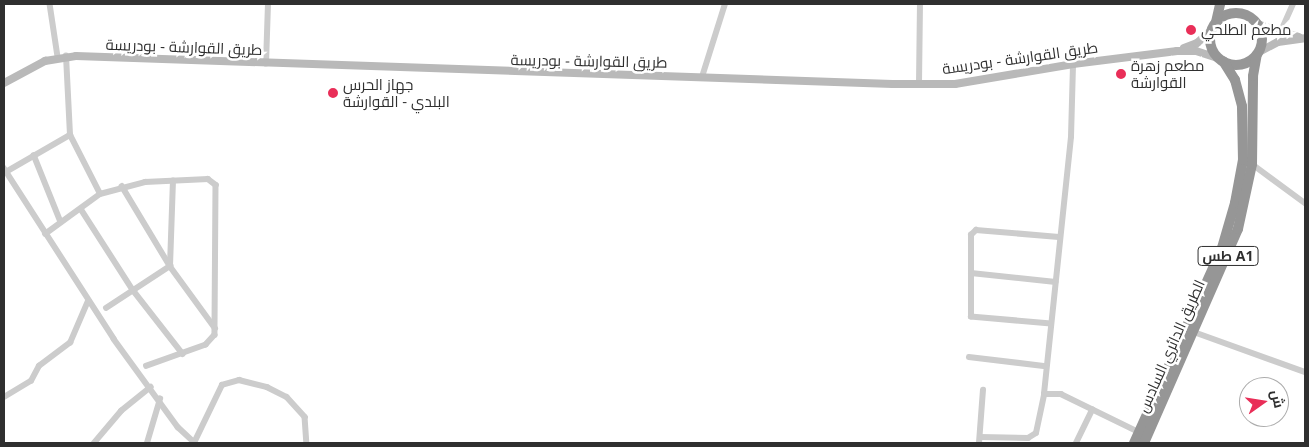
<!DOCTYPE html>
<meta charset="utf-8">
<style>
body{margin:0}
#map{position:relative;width:1309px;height:447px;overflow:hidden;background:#fff;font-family:"Open Sans",Cairo,sans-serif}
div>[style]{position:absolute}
.street>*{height:5.5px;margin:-2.75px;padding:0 2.75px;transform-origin:2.75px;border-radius:2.75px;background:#ccc}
.secondary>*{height:8px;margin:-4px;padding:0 4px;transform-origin:4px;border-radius:4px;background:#b9b9b9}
.highway>*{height:10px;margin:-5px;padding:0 5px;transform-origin:5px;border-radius:5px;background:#969696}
.highway>.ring{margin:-5px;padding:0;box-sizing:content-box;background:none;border:10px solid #969696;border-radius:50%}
.dots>*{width:14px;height:14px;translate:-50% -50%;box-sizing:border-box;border:2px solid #fff;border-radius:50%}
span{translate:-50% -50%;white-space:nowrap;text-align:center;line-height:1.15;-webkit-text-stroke:5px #fff;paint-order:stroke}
.shield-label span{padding:1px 4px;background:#fff;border:1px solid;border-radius:4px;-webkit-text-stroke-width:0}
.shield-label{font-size:14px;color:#2f2f2f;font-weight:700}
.poi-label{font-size:15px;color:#2f2f2f}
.left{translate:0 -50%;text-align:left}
.street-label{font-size:15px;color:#2f2f2f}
.frame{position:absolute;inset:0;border:5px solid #2f2f2f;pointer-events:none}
.north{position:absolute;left:1239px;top:377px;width:50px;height:50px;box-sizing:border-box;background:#fff;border:1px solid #acacac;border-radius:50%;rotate:77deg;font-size:14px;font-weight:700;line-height:20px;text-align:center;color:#2f2f2f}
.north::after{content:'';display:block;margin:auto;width:18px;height:22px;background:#e92e58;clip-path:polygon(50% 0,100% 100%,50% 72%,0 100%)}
</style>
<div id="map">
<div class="street">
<div style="left:50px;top:4px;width:54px;rotate:81.4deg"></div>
<div style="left:1281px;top:31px;width:30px;rotate:-66deg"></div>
<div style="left:266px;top:64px;width:60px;rotate:-88.1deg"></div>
<div style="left:702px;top:77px;width:77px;rotate:-72.5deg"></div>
<div style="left:919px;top:84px;width:79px;rotate:-89.3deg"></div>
<div style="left:34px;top:155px;width:72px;rotate:68.1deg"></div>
<div style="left:1252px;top:164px;width:66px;rotate:36.3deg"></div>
<div style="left:4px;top:168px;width:203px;rotate:57.2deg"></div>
<div style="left:114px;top:339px;width:109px;rotate:54deg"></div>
<div style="left:178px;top:427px;width:21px;rotate:43deg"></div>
<div style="left:6px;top:172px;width:74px;rotate:-30deg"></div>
<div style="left:122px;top:186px;width:93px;rotate:59deg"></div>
<div style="left:170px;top:266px;width:77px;rotate:54deg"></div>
<div style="left:100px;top:194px;width:47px;rotate:-14.9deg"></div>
<div style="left:145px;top:182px;width:63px;rotate:-2.7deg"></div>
<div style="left:208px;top:179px;width:10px;rotate:37deg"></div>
<div style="left:216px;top:185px;width:150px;rotate:90.4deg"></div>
<div style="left:215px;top:335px;width:13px;rotate:132deg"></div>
<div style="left:206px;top:345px;width:63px;rotate:160.4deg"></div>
<div style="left:81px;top:209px;width:96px;rotate:57.3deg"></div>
<div style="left:133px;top:290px;width:81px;rotate:52deg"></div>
<div style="left:45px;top:234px;width:68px;rotate:-36deg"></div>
<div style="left:100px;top:194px;width:66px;rotate:-117deg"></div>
<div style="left:70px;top:135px;width:79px;rotate:-92.9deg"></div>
<div style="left:971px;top:273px;width:85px;rotate:6deg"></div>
<div style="left:106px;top:308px;width:77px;rotate:-33.3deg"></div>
<div style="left:170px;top:266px;width:85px;rotate:-88deg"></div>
<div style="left:1051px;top:324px;width:80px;rotate:-175deg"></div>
<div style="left:971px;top:317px;width:82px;rotate:-90deg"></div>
<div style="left:971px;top:235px;width:7px;rotate:-45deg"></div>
<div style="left:976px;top:230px;width:83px;rotate:4.8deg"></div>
<div style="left:1194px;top:332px;width:118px;rotate:19.8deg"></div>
<div style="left:969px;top:357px;width:77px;rotate:6.8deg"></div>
<div style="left:1044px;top:394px;width:17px"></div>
<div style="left:1061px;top:394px;width:87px;rotate:26deg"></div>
<div style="left:4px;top:397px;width:31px;rotate:-31deg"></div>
<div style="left:31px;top:381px;width:17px;rotate:-62deg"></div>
<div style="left:39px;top:366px;width:39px;rotate:-37deg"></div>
<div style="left:70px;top:343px;width:46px;rotate:-66.8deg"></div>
<div style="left:980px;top:437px;width:48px;rotate:1.2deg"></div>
<div style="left:1028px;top:438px;width:9px;rotate:-32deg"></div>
<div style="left:1036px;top:433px;width:40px;rotate:-78deg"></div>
<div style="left:1044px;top:394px;width:258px;rotate:-84deg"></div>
<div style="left:1071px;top:137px;width:73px;rotate:-88.4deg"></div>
<div style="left:94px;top:443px;width:42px;rotate:-49.8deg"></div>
<div style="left:121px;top:411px;width:38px;rotate:-39deg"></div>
<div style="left:147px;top:443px;width:46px;rotate:-73.5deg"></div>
<div style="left:194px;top:443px;width:64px;rotate:-64.2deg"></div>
<div style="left:222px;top:385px;width:18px;rotate:-16deg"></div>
<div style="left:239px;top:380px;width:29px;rotate:14deg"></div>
<div style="left:267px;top:387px;width:22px;rotate:27deg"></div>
<div style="left:287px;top:397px;width:27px;rotate:48deg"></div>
<div style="left:305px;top:417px;width:26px;rotate:86deg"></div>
<div style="left:979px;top:443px;width:53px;rotate:-85.7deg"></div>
<div style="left:1076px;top:443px;width:37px;rotate:-64deg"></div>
</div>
<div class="secondary">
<div style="left:1257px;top:24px;width:44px;rotate:17.2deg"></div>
<div style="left:1184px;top:48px;width:14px;rotate:-21deg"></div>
<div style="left:1197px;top:43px;width:20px;rotate:-41deg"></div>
<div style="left:1259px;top:52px;width:21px;rotate:-28deg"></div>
<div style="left:1278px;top:42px;width:27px;rotate:-8deg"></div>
<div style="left:4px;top:83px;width:47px;rotate:-28.2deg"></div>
<div style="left:45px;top:61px;width:31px;rotate:-9deg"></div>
<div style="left:76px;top:56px;width:817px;rotate:1.96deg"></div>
<div style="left:893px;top:84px;width:62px"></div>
<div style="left:955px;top:84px;width:120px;rotate:-9.6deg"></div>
<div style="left:1073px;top:64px;width:105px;rotate:-7.1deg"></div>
<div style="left:1177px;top:51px;width:19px"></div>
<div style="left:1196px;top:51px;width:25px;rotate:18deg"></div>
</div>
<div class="highway">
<div class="ring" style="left:1210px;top:13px;width:42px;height:42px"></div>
<div style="left:1216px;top:22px;width:18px;rotate:-77deg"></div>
<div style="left:1134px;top:443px;width:214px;rotate:-65.7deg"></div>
<div style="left:1222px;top:248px;width:47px;rotate:-73.9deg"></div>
<div style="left:1235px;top:203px;width:44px;rotate:-79.5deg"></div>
<div style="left:1243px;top:160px;width:54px;rotate:-91.1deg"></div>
<div style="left:1242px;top:106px;width:27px;rotate:-105deg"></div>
<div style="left:1235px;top:80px;width:22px;rotate:-122deg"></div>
<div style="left:1144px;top:443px;width:234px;rotate:-66.3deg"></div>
<div style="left:1238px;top:229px;width:66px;rotate:-77.8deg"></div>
<div style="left:1252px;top:164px;width:88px;rotate:-89.3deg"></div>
<div style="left:1253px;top:76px;width:22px;rotate:-80deg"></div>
</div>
<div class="dots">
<div style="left:1191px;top:30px;background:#e92e58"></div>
<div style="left:1121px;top:74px;background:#e92e58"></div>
<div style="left:333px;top:93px;background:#e92e58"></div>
</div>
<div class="shield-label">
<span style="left:1228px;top:256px">طس A1</span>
</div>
<div class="poi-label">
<span class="left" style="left:1201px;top:30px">مطعم الطلحي</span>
<span class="left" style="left:1131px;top:74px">مطعم زهرة<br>القوارشة</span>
<span class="left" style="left:343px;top:93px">جهاز الحرس<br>البلدي - القوارشة</span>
</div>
<div class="street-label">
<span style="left:184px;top:47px;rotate:2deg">طريق القوارشة - بودريسة</span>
<span style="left:1020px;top:58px;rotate:-8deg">طريق القوارشة - بودريسة</span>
<span style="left:589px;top:61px;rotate:1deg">طريق القوارشة - بودريسة</span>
<span style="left:1171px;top:346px;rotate:-66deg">الطريق الدائري السادس</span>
</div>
<div class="frame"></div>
<div class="north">ش</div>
</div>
